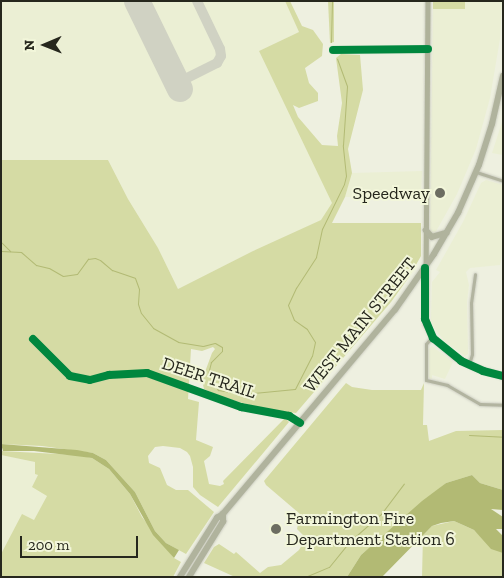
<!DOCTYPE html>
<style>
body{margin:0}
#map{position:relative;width:504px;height:578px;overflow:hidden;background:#eef0e0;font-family:"Zilla Slab",serif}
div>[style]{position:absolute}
.built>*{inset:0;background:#ebefd4}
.green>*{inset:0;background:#d5dba4}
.water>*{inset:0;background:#b2ba74}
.stream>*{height:1px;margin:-0.5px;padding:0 0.5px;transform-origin:0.5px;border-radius:0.5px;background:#b2ba74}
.taxiway>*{height:10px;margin:-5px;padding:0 5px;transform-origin:5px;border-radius:5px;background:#d0d2c3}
.runway>*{height:26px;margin:-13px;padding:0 13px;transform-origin:13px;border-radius:13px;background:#d0d2c3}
.roads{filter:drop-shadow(0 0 1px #cdcec2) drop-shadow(0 0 1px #cdcec2)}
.street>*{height:3px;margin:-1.5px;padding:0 1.5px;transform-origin:1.5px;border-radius:1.5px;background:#b2b4a0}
.secondary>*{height:4.5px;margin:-2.25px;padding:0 2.25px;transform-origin:2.25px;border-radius:2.25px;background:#afb29a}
.highway>*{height:5.5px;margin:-2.75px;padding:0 2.75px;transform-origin:2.75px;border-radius:2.75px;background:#b0b39d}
.cycleway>*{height:8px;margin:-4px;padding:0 4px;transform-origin:4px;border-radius:4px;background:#00873e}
.dots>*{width:14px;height:14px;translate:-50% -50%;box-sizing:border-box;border:2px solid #f2f6da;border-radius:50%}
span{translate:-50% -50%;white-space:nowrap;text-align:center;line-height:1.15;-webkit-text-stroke:4px #f2f6da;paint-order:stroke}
.poi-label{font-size:18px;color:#26271d}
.right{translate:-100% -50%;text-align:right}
.left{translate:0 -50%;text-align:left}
.street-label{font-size:18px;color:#26271d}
.frame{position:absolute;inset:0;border:2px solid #26271d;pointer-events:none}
.north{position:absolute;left:20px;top:20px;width:50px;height:50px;-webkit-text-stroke:4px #f2f6da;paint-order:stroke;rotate:269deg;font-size:14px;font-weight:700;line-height:20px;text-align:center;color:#26271d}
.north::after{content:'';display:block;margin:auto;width:18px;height:22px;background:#26271d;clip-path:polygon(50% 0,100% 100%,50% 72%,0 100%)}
.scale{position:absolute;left:20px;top:536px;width:118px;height:22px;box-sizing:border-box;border:2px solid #26271d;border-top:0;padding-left:6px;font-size:15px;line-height:18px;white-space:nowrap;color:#26271d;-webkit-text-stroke:4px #f2f6da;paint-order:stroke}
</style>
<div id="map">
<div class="built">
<div style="clip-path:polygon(1px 1px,285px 1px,299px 32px,259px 51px,337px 213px,253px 251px,178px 289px,158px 248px,128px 199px,108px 160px,1px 160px)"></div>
<div style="clip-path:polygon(465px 1px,502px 1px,500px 39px,490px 98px,476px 149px,457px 194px,434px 235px,430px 233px,433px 9px,465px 9px)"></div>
<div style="clip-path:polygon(503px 119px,503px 155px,492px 153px)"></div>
<div style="clip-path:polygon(422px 171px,421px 197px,345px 197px,352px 173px)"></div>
<div style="clip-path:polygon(486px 180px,503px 185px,503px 251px,500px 265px,470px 268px,466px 272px,469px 285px,467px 302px,468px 354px,465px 356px,445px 342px,434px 328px,431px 321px,432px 282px,440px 272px,436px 270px,463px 222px,481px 183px)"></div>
<div style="clip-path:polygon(432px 346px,453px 362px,445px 379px,432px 375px,432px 379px,428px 377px,428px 350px)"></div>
<div style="clip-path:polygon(1px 455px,35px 462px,47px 496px,34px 520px,22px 515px,1px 554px)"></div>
</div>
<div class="green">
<div style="clip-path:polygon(285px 1px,290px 1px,302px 26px,313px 30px,323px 44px,322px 56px,305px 68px,309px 83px,318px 93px,318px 101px,299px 108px,293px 105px,298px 117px,322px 145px,338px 146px,337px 136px,342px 103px,336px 58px,341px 54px,360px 55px,363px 90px,348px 149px,352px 173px,345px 197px,332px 223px,421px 223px,421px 256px,409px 277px,391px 302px,296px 413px,263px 409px,219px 396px,204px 389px,202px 380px,212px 353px,215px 349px,213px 347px,202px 351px,191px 349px,188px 399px,199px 402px,196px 440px,213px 447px,210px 456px,204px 461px,209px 484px,220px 486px,224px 484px,223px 481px,285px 418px,289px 422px,218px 507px,200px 495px,193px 487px,193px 467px,190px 456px,187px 452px,180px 448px,163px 446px,155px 447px,148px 456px,149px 463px,160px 468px,167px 485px,176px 490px,188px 490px,214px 512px,186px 554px,166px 543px,155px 531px,135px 492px,106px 460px,93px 453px,42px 446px,1px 444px,1px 160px,108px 160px,128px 199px,158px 248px,178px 289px,253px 251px,321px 220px,332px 203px,259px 51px,299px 32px)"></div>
<div style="clip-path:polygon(328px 1px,334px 1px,334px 42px,330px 43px)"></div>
<div style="clip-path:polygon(433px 1px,465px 1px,465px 9px,433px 9px)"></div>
<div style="clip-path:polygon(346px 383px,352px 387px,372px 390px,421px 390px,424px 383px,423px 425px,427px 425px,429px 441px,456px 431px,503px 430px,503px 490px,480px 483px,472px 475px,446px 483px,361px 555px,347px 577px,235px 577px,204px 563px,214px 547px,219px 544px,234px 554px,236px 552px,260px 573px,268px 567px,281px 565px,299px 550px,304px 541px,304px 536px,297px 529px,300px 514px,266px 485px,264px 481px)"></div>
<div style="clip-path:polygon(1px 451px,77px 455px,92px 458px,109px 469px,130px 494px,142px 517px,174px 558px,181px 562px,173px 577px,1px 577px,1px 554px,22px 514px,34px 520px,47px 496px,32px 487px,38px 475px,35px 474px,35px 462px,1px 455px)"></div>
<div style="clip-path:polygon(454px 521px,474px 530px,494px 549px,502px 552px,503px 577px,422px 577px,423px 535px,432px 526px)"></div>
</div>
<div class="water">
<div style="clip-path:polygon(1px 444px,77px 450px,93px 453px,106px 460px,135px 492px,155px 531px,166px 543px,179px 550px,174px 558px,153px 535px,130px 494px,109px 469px,92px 458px,34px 451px,3px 451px)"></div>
<div style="clip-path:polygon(472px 475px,480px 483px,503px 490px,503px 510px,491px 509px,503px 517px,503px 529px,496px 529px,503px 536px,503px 553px,491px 549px,474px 530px,463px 525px,454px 521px,441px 523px,432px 526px,382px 577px,347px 577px,361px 555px,422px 501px,446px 483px)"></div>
</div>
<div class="stream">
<div style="left:331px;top:42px;width:41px;rotate:-88.6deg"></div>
<div style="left:1px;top:242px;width:13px;rotate:45deg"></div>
<div style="left:1px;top:251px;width:20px;rotate:3deg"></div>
<div style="left:21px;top:252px;width:20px;rotate:41deg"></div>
<div style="left:36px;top:265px;width:13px;rotate:13deg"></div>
<div style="left:49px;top:268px;width:16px;rotate:30deg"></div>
<div style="left:63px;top:276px;width:14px;rotate:-8deg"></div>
<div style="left:77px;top:274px;width:19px;rotate:-54deg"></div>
<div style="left:88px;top:259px;width:7px;rotate:-8deg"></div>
<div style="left:95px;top:258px;width:5px;rotate:22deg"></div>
<div style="left:100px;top:260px;width:16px;rotate:40deg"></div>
<div style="left:112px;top:270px;width:24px;rotate:19deg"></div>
<div style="left:135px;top:278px;width:12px;rotate:70deg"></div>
<div style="left:139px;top:289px;width:15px;rotate:94deg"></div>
<div style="left:138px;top:304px;width:9px;rotate:72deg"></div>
<div style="left:141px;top:313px;width:19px;rotate:51deg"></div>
<div style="left:153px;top:328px;width:29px;rotate:29deg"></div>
<div style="left:178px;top:342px;width:25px;rotate:9deg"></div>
<div style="left:203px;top:346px;width:12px;rotate:-14deg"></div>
<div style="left:215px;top:343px;width:8px;rotate:30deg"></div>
<div style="left:222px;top:347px;width:4px;rotate:90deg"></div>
<div style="left:222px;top:351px;width:16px;rotate:135deg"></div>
<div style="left:211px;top:362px;width:12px;rotate:104deg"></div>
<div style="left:208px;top:374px;width:19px;rotate:58deg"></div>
<div style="left:218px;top:390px;width:24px;rotate:9deg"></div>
<div style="left:242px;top:394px;width:53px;rotate:-5.4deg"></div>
<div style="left:295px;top:389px;width:37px;rotate:-63deg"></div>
<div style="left:312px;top:356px;width:14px;rotate:-78deg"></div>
<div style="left:315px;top:342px;width:15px;rotate:-122deg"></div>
<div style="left:307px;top:329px;width:16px;rotate:-145deg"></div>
<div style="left:294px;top:320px;width:16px;rotate:-112deg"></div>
<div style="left:288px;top:305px;width:19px;rotate:-65deg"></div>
<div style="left:296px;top:288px;width:37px;rotate:-57deg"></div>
<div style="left:316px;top:257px;width:29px;rotate:-78deg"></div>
<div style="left:322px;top:229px;width:50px;rotate:-63.9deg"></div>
<div style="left:344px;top:184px;width:8px;rotate:-76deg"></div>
<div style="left:346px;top:176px;width:31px;rotate:-96deg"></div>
<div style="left:343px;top:145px;width:59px;rotate:-86.1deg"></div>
<div style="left:347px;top:86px;width:29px;rotate:-110deg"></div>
<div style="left:469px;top:435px;width:34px;rotate:3deg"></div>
<div style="left:270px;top:576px;width:13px;rotate:4deg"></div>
<div style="left:305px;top:577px;width:26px;rotate:-23deg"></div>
<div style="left:329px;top:567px;width:32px;rotate:-51deg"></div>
<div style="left:349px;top:542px;width:43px;rotate:-41.2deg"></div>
<div style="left:381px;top:514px;width:38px;rotate:-53deg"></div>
</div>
<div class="taxiway">
<div style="left:177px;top:83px;width:45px;rotate:-26.6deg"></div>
<div style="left:217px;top:63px;width:8px;rotate:-60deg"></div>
<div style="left:221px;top:56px;width:7px;rotate:-98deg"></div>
<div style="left:220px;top:49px;width:53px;rotate:-115.6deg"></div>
</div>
<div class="runway">
<div style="left:137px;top:1px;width:98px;rotate:64deg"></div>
</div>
<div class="roads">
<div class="street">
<div style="left:333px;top:50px;width:95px;rotate:-0.6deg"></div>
<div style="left:476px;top:172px;width:28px;rotate:18deg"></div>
<div style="left:432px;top:337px;width:9px;rotate:131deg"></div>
<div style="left:426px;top:344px;width:36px;rotate:90deg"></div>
<div style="left:426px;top:380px;width:22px;rotate:13deg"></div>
<div style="left:447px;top:385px;width:38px;rotate:30deg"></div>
<div style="left:480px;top:404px;width:23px;rotate:2deg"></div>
<div style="left:33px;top:339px;width:52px;rotate:45deg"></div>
<div style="left:70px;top:376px;width:20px;rotate:11deg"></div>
<div style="left:90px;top:380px;width:20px;rotate:-15deg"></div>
<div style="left:109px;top:375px;width:38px;rotate:-3deg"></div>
<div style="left:147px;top:373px;width:100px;rotate:19.9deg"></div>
<div style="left:241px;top:407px;width:49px;rotate:10.6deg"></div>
<div style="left:289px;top:416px;width:12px;rotate:35deg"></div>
<div style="left:469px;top:364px;width:10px;rotate:-73deg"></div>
<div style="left:472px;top:354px;width:51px;rotate:-91.1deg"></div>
<div style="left:471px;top:303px;width:29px;rotate:-82deg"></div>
</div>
<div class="secondary">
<div style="left:428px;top:1px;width:323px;rotate:90.4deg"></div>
<div style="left:426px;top:324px;width:16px;rotate:63deg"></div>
<div style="left:433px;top:338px;width:29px;rotate:41deg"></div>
<div style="left:455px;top:357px;width:25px;rotate:27deg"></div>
<div style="left:477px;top:368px;width:27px;rotate:17deg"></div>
</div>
<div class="highway">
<div style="left:426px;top:230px;width:9px;rotate:49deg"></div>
<div style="left:432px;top:237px;width:15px;rotate:-16deg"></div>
<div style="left:180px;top:577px;width:70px;rotate:-57.9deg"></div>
<div style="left:217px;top:518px;width:7px;rotate:-34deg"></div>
<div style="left:223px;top:514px;width:267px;rotate:-49.9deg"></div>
<div style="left:395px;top:310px;width:68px;rotate:-55.1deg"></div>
<div style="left:434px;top:254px;width:48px;rotate:-59.7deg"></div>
<div style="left:458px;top:213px;width:52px;rotate:-66.4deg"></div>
<div style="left:479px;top:165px;width:43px;rotate:-72.4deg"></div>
<div style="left:492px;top:124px;width:49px;rotate:-77.1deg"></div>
<div style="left:189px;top:577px;width:65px;rotate:-58.3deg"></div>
<div style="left:223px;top:522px;width:8px;rotate:-90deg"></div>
</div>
</div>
<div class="cycleway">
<div style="left:333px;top:50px;width:95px;rotate:-0.6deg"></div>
<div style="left:425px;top:268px;width:51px;rotate:90deg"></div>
<div style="left:425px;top:319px;width:21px;rotate:67deg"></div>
<div style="left:433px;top:338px;width:36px;rotate:39deg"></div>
<div style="left:461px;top:361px;width:24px;rotate:24deg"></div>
<div style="left:483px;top:371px;width:21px;rotate:14deg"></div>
<div style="left:33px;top:339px;width:52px;rotate:45deg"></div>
<div style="left:70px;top:376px;width:20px;rotate:11deg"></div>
<div style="left:90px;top:380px;width:20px;rotate:-15deg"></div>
<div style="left:109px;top:375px;width:38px;rotate:-3deg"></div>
<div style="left:147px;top:373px;width:100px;rotate:19.9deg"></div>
<div style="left:241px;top:407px;width:49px;rotate:10.6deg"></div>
<div style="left:289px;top:416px;width:13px;rotate:32deg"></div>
</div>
<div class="dots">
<div style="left:440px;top:193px;background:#6c6d61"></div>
<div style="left:276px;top:529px;background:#6c6d61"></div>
</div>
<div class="poi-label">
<span class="right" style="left:430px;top:193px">Speedway</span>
<span class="left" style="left:286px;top:529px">Farmington Fire<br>Department Station 6</span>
</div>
<div class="street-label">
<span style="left:360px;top:325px;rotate:-51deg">WEST MAIN STREET</span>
<span style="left:209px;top:378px;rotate:18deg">DEER TRAIL</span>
</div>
<div class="frame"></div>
<div class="north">N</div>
<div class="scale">200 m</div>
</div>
